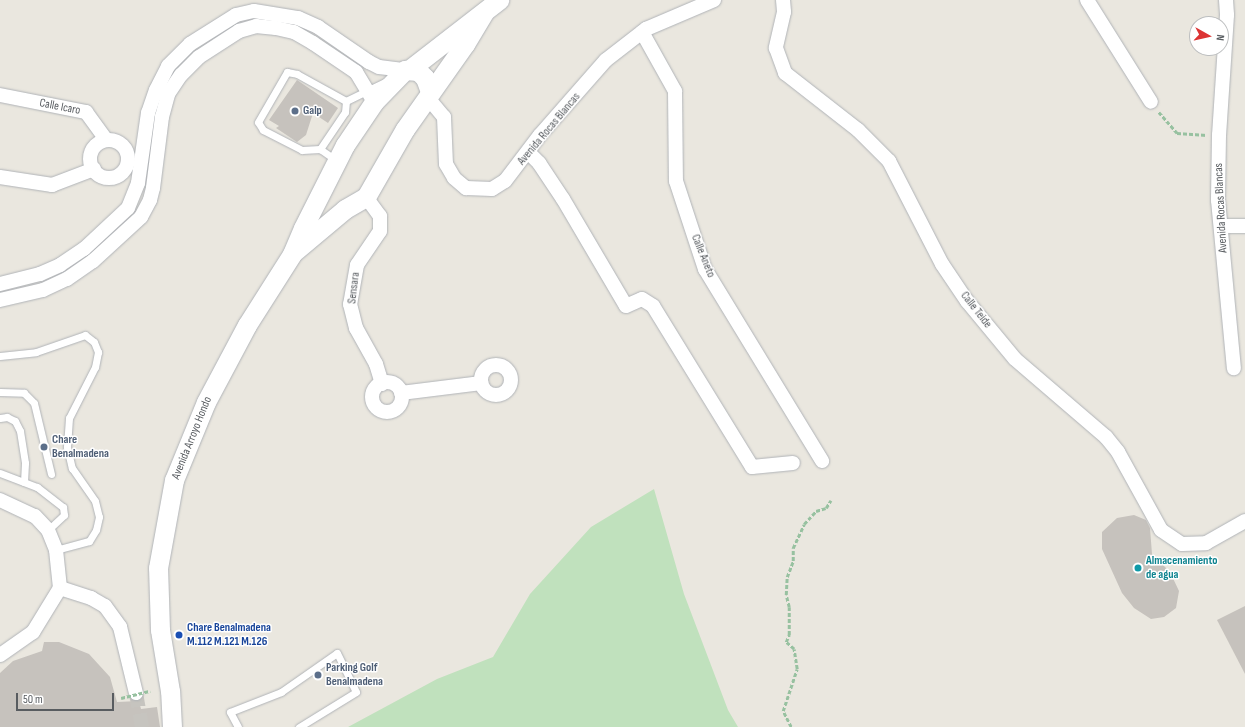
<!DOCTYPE html>
<style>
body{margin:0}
#map{position:relative;width:1245px;height:727px;overflow:hidden;background:#eae7df;font-family:"Sofia Sans Condensed",sans-serif}
div>[style]{position:absolute}
.green>*{inset:0;background:#c0e1bd}
.building>*{inset:0;background:#c6c2bd}
.minor-tunnel>*{height:14px;margin-top:-7px;transform-origin:0;background:repeating-linear-gradient(90deg,#c6c4bf 0 14px,transparent 0 21px)}
.path>*{height:2.5px;margin-top:-1.25px;transform-origin:0;background:repeating-linear-gradient(90deg,#97c1a0 0 4px,transparent 0 6px)}
.roads{filter:drop-shadow(0 0 1px #b0b3b7) drop-shadow(0 0 1px #b0b3b7)}
.service>*{height:7px;margin:-3.5px;padding:0 3.5px;transform-origin:3.5px;border-radius:3.5px;background:#fff}
.minor>*{height:14px;margin:-7px;padding:0 7px;transform-origin:7px;border-radius:7px;background:#fff}
.minor>.ring{margin:-7px;padding:0;box-sizing:content-box;background:none;border:14px solid #fff;border-radius:50%}
.secondary>*{height:19px;margin:-9.5px;padding:0 9.5px;transform-origin:9.5px;border-radius:9.5px;background:#fff}
.path-bridge>*{height:2.5px;margin-top:-1.25px;transform-origin:0;background:repeating-linear-gradient(90deg,#97c1a0 0 4px,transparent 0 6px)}
.dots>*{width:11px;height:11px;translate:-50% -50%;box-sizing:border-box;border:2px solid #fff;border-radius:50%}
span{translate:-50% -50%;white-space:nowrap;text-align:center;line-height:1.15;-webkit-text-stroke:3px #fff;paint-order:stroke}
.street-label{font-size:12px;color:#585c60}
.service-label{font-size:12px;color:#4e5e75;font-weight:700}
.left{translate:0 -50%;text-align:left}
.culture-label{font-size:12px;color:#0d838f;font-weight:700}
.transit-label{font-size:12px;color:#164399;font-weight:700}
.north{position:absolute;left:1189px;top:16px;width:40px;height:40px;box-sizing:border-box;background:#fff;border:1px solid #bcbebf;border-radius:50%;rotate:98deg;font-size:11px;font-weight:700;line-height:16px;text-align:center;color:#585c60}
.north::after{content:'';display:block;margin:auto;width:14px;height:18px;background:#dc3434;clip-path:polygon(50% 0,100% 100%,50% 72%,0 100%)}
.scale{position:absolute;left:16px;top:693px;width:98px;height:18px;box-sizing:border-box;border:2px solid #585c60;border-top:0;padding-left:5px;font-size:12px;line-height:14px;white-space:nowrap;color:#585c60;-webkit-text-stroke:3px #fff;paint-order:stroke}
</style>
<div id="map">
<div class="green">
<div style="clip-path:polygon(654px 489px,684px 594px,728px 710px,738px 727px,348px 727px,437px 679px,493px 657px,530px 594px,591px 527px)"></div>
</div>
<div class="building">
<div style="clip-path:polygon(297px 80px,338px 108px,328px 123px,313px 113px,306px 135px,297px 142px,276px 128px,279px 126px,269px 120px)"></div>
<div style="clip-path:polygon(1134px 515px,1146px 520px,1150px 528px,1152px 554px,1170px 572px,1179px 591px,1176px 608px,1164px 617px,1151px 619px,1134px 608px,1122px 593px,1102px 549px,1102px 532px,1117px 518px)"></div>
<div style="clip-path:polygon(1245px 606px,1245px 674px,1217px 620px)"></div>
<div style="clip-path:polygon(44px 642px,59px 642px,89px 654px,110px 677px,117px 702px,139px 701px,141px 709px,157px 707px,160px 727px,0 727px,0 673px,13px 661px,42px 651px)"></div>
</div>
<div class="minor-tunnel">
<div style="left:136px;top:693px;width:35px;rotate:80deg"></div>
</div>
<div class="path">
<div style="left:1159px;top:112px;width:28px;rotate:49deg"></div>
<div style="left:1177px;top:133px;width:30px;rotate:4deg"></div>
<div style="left:791px;top:727px;width:18px;rotate:-117deg"></div>
<div style="left:783px;top:711px;width:44px;rotate:-71.6deg"></div>
<div style="left:797px;top:669px;width:20px;rotate:-99deg"></div>
<div style="left:794px;top:649px;width:11px;rotate:-139deg"></div>
<div style="left:786px;top:642px;width:8px;rotate:-67deg"></div>
<div style="left:789px;top:635px;width:28px;rotate:-90deg"></div>
<div style="left:789px;top:607px;width:12px;rotate:-104deg"></div>
<div style="left:786px;top:595px;width:18px;rotate:-87deg"></div>
<div style="left:787px;top:577px;width:17px;rotate:-69deg"></div>
<div style="left:793px;top:561px;width:13px;rotate:-90deg"></div>
<div style="left:793px;top:548px;width:26px;rotate:-65deg"></div>
<div style="left:804px;top:524px;width:18px;rotate:-47deg"></div>
<div style="left:816px;top:511px;width:10px;rotate:-17deg"></div>
<div style="left:826px;top:508px;width:9px;rotate:-58deg"></div>
</div>
<div class="roads">
<div class="service">
<div style="left:346px;top:101px;width:43px;rotate:-26deg"></div>
<div style="left:320px;top:149px;width:18px;rotate:177deg"></div>
<div style="left:302px;top:150px;width:44px;rotate:-152.9deg"></div>
<div style="left:263px;top:130px;width:9px;rotate:-122deg"></div>
<div style="left:258px;top:122px;width:58px;rotate:-59.9deg"></div>
<div style="left:287px;top:72px;width:10px;rotate:11deg"></div>
<div style="left:297px;top:74px;width:56px;rotate:28.9deg"></div>
<div style="left:346px;top:101px;width:11px;rotate:95deg"></div>
<div style="left:345px;top:112px;width:45px;rotate:124deg"></div>
<div style="left:320px;top:149px;width:19px;rotate:35deg"></div>
<div style="left:0;top:356px;width:36px;rotate:-6deg"></div>
<div style="left:36px;top:352px;width:52px;rotate:-19.1deg"></div>
<div style="left:85px;top:335px;width:11px;rotate:38deg"></div>
<div style="left:94px;top:342px;width:11px;rotate:68deg"></div>
<div style="left:98px;top:352px;width:15px;rotate:101deg"></div>
<div style="left:95px;top:367px;width:57px;rotate:117deg"></div>
<div style="left:69px;top:418px;width:29px;rotate:94deg"></div>
<div style="left:67px;top:447px;width:22px;rotate:77deg"></div>
<div style="left:72px;top:468px;width:40px;rotate:55.1deg"></div>
<div style="left:95px;top:501px;width:16px;rotate:76deg"></div>
<div style="left:99px;top:517px;width:13px;rotate:103deg"></div>
<div style="left:96px;top:530px;width:13px;rotate:122deg"></div>
<div style="left:89px;top:541px;width:34px;rotate:165deg"></div>
<div style="left:0;top:392px;width:24px;rotate:2deg"></div>
<div style="left:24px;top:393px;width:14px;rotate:45deg"></div>
<div style="left:34px;top:403px;width:73px;rotate:76.5deg"></div>
<div style="left:0;top:418px;width:7px;rotate:-8deg"></div>
<div style="left:7px;top:417px;width:9px;rotate:27deg"></div>
<div style="left:15px;top:421px;width:11px;rotate:63deg"></div>
<div style="left:20px;top:431px;width:32px;rotate:81deg"></div>
<div style="left:25px;top:463px;width:19px;rotate:93deg"></div>
<div style="left:0;top:473px;width:40px;rotate:21deg"></div>
<div style="left:37px;top:487px;width:33px;rotate:38deg"></div>
<div style="left:63px;top:507px;width:8px;rotate:83deg"></div>
<div style="left:64px;top:515px;width:22px;rotate:137deg"></div>
<div style="left:238px;top:727px;width:17px;rotate:-118deg"></div>
<div style="left:230px;top:712px;width:55px;rotate:-21.4deg"></div>
<div style="left:281px;top:692px;width:68px;rotate:-34.9deg"></div>
<div style="left:337px;top:653px;width:43px;rotate:64deg"></div>
<div style="left:356px;top:692px;width:67px;rotate:148.4deg"></div>
</div>
<div class="minor">
<div style="left:783px;top:0;width:12px;rotate:85deg"></div>
<div style="left:784px;top:12px;width:37px;rotate:103deg"></div>
<div style="left:776px;top:48px;width:27px;rotate:70deg"></div>
<div style="left:785px;top:73px;width:93px;rotate:38deg"></div>
<div style="left:858px;top:130px;width:44px;rotate:45deg"></div>
<div style="left:889px;top:161px;width:116px;rotate:62.8deg"></div>
<div style="left:942px;top:264px;width:45px;rotate:56deg"></div>
<div style="left:967px;top:301px;width:75px;rotate:50.4deg"></div>
<div style="left:1015px;top:359px;width:120px;rotate:40.6deg"></div>
<div style="left:1106px;top:437px;width:19px;rotate:51deg"></div>
<div style="left:1118px;top:452px;width:89px;rotate:61.1deg"></div>
<div style="left:1161px;top:530px;width:25px;rotate:34deg"></div>
<div style="left:1182px;top:544px;width:24px;rotate:-2deg"></div>
<div style="left:1206px;top:543px;width:45px;rotate:-29.4deg"></div>
<div style="left:1087px;top:0;width:120px;rotate:57.9deg"></div>
<div style="left:1226px;top:0;width:15px;rotate:86deg"></div>
<div style="left:1227px;top:15px;width:120px;rotate:93.8deg"></div>
<div style="left:1219px;top:135px;width:65px;rotate:90.9deg"></div>
<div style="left:1218px;top:200px;width:169px;rotate:84.6deg"></div>
<div style="left:642px;top:32px;width:68px;rotate:60.8deg"></div>
<div style="left:675px;top:91px;width:90px;rotate:89.4deg"></div>
<div style="left:676px;top:181px;width:93px;rotate:71.8deg"></div>
<div style="left:705px;top:269px;width:225px;rotate:58.6deg"></div>
<div style="left:0;top:95px;width:88px;rotate:11.2deg"></div>
<div style="left:86px;top:112px;width:34px;rotate:54deg"></div>
<div style="left:428px;top:98px;width:25px;rotate:50deg"></div>
<div style="left:444px;top:117px;width:47px;rotate:87.6deg"></div>
<div style="left:446px;top:164px;width:16px;rotate:60deg"></div>
<div style="left:454px;top:178px;width:16px;rotate:40deg"></div>
<div style="left:466px;top:188px;width:26px;rotate:2deg"></div>
<div style="left:492px;top:189px;width:15px;rotate:-32deg"></div>
<div style="left:505px;top:181px;width:58px;rotate:-52.7deg"></div>
<div style="left:540px;top:135px;width:100px;rotate:-48.7deg"></div>
<div style="left:606px;top:60px;width:51px;rotate:-37.8deg"></div>
<div style="left:646px;top:29px;width:74px;rotate:-23.1deg"></div>
<div class="ring" style="left:90px;top:140px;width:24px;height:24px"></div>
<div style="left:528px;top:152px;width:16px;rotate:45deg"></div>
<div style="left:539px;top:163px;width:43px;rotate:56.3deg"></div>
<div style="left:563px;top:199px;width:124px;rotate:59.5deg"></div>
<div style="left:626px;top:306px;width:17px;rotate:-24deg"></div>
<div style="left:642px;top:299px;width:13px;rotate:32deg"></div>
<div style="left:653px;top:306px;width:189px;rotate:58.4deg"></div>
<div style="left:752px;top:467px;width:41px;rotate:-5.6deg"></div>
<div style="left:0;top:177px;width:53px;rotate:8.7deg"></div>
<div style="left:52px;top:185px;width:45px;rotate:-20.9deg"></div>
<div style="left:366px;top:197px;width:24px;rotate:54deg"></div>
<div style="left:380px;top:216px;width:15px;rotate:90deg"></div>
<div style="left:380px;top:231px;width:41px;rotate:124.1deg"></div>
<div style="left:357px;top:265px;width:40px;rotate:100deg"></div>
<div style="left:350px;top:304px;width:25px;rotate:76deg"></div>
<div style="left:356px;top:328px;width:41px;rotate:60.9deg"></div>
<div style="left:376px;top:364px;width:21px;rotate:73deg"></div>
<div style="left:1221px;top:226px;width:24px"></div>
<div style="left:0;top:284px;width:41px;rotate:-14deg"></div>
<div style="left:40px;top:274px;width:22px;rotate:-24deg"></div>
<div style="left:60px;top:265px;width:29px;rotate:-34deg"></div>
<div style="left:84px;top:249px;width:60px;rotate:-43deg"></div>
<div style="left:128px;top:208px;width:27px;rotate:-68deg"></div>
<div style="left:138px;top:183px;width:71px;rotate:-81.9deg"></div>
<div style="left:148px;top:113px;width:24px;rotate:-71deg"></div>
<div style="left:156px;top:90px;width:27px;rotate:-63deg"></div>
<div style="left:168px;top:66px;width:31px;rotate:-45deg"></div>
<div style="left:190px;top:44px;width:54px;rotate:-32.2deg"></div>
<div style="left:236px;top:15px;width:18px;rotate:-13deg"></div>
<div style="left:254px;top:11px;width:45px;rotate:9deg"></div>
<div style="left:298px;top:18px;width:22px;rotate:24deg"></div>
<div style="left:318px;top:27px;width:62px;rotate:34.5deg"></div>
<div style="left:369px;top:62px;width:11px;rotate:27deg"></div>
<div style="left:379px;top:67px;width:26px;rotate:7deg"></div>
<div style="left:0;top:300px;width:44px;rotate:-13.1deg"></div>
<div style="left:43px;top:290px;width:26px;rotate:-25deg"></div>
<div style="left:67px;top:279px;width:32px;rotate:-35deg"></div>
<div style="left:93px;top:261px;width:65px;rotate:-42.5deg"></div>
<div style="left:141px;top:217px;width:19px;rotate:-62deg"></div>
<div style="left:150px;top:200px;width:12px;rotate:-76deg"></div>
<div style="left:153px;top:188px;width:72px;rotate:-82.8deg"></div>
<div style="left:162px;top:117px;width:24px;rotate:-75deg"></div>
<div style="left:168px;top:94px;width:23px;rotate:-56deg"></div>
<div style="left:181px;top:75px;width:25px;rotate:-45deg"></div>
<div style="left:199px;top:57px;width:48px;rotate:-33deg"></div>
<div style="left:239px;top:31px;width:18px;rotate:-16deg"></div>
<div style="left:256px;top:26px;width:20px;rotate:6deg"></div>
<div style="left:276px;top:28px;width:18px;rotate:13deg"></div>
<div style="left:294px;top:32px;width:22px;rotate:30deg"></div>
<div style="left:313px;top:43px;width:52px;rotate:34deg"></div>
<div style="left:356px;top:72px;width:35px;rotate:59deg"></div>
<div class="ring" style="left:481px;top:365px;width:16px;height:16px"></div>
<div class="ring" style="left:372px;top:382px;width:16px;height:16px"></div>
<div style="left:401px;top:393px;width:81px;rotate:-7.1deg"></div>
<div style="left:0;top:500px;width:38px;rotate:25deg"></div>
<div style="left:35px;top:516px;width:19px;rotate:47deg"></div>
<div style="left:48px;top:530px;width:22px;rotate:68deg"></div>
<div style="left:56px;top:550px;width:38px;rotate:84deg"></div>
<div style="left:60px;top:588px;width:52px;rotate:121.5deg"></div>
<div style="left:33px;top:632px;width:40px;rotate:145.1deg"></div>
<div style="left:60px;top:588px;width:33px;rotate:18deg"></div>
<div style="left:91px;top:598px;width:16px;rotate:30deg"></div>
<div style="left:105px;top:606px;width:26px;rotate:54deg"></div>
<div style="left:120px;top:627px;width:68px;rotate:76.4deg"></div>
</div>
<div class="secondary">
<div style="left:410px;top:69px;width:113px;rotate:-37.8deg"></div>
<div style="left:295px;top:251px;width:65px;rotate:-40deg"></div>
<div style="left:345px;top:209px;width:24px;rotate:-30deg"></div>
<div style="left:366px;top:197px;width:78px;rotate:-60.2deg"></div>
<div style="left:405px;top:129px;width:104px;rotate:-54.8deg"></div>
<div style="left:465px;top:44px;width:37px;rotate:-59deg"></div>
<div style="left:172px;top:727px;width:36px;rotate:-93deg"></div>
<div style="left:170px;top:691px;width:62px;rotate:-99.3deg"></div>
<div style="left:160px;top:630px;width:62px;rotate:-91.8deg"></div>
<div style="left:158px;top:568px;width:89px;rotate:-79.7deg"></div>
<div style="left:174px;top:480px;width:84px;rotate:-67.7deg"></div>
<div style="left:206px;top:402px;width:87px;rotate:-62deg"></div>
<div style="left:247px;top:325px;width:84px;rotate:-57.6deg"></div>
<div style="left:292px;top:254px;width:28px;rotate:-67deg"></div>
<div style="left:303px;top:228px;width:93px;rotate:-63.2deg"></div>
<div style="left:345px;top:145px;width:52px;rotate:-56deg"></div>
<div style="left:374px;top:102px;width:45px;rotate:-45.9deg"></div>
<div style="left:405px;top:70px;width:13px;rotate:4deg"></div>
<div style="left:418px;top:71px;width:10px;rotate:45deg"></div>
<div style="left:425px;top:78px;width:15px;rotate:70deg"></div>
</div>
</div>
<div class="path-bridge">
<div style="left:121px;top:698px;width:30px;rotate:-14deg"></div>
</div>
<div class="dots">
<div style="left:295px;top:111px;background:#5c6f8a"></div>
<div style="left:44px;top:447px;background:#5c6f8a"></div>
<div style="left:1138px;top:568px;background:#0f9aa8"></div>
<div style="left:179px;top:635px;background:#1a4fb4"></div>
<div style="left:318px;top:675px;background:#5c6f8a"></div>
</div>
<div class="street-label">
<span style="left:60px;top:107px;rotate:11deg">Calle Icaro</span>
<span style="left:549px;top:129px;rotate:-50deg">Avenida Rocas Blancas</span>
<span style="left:1221px;top:208px;rotate:-93deg">Avenida Rocas Blancas</span>
<span style="left:703px;top:256px;rotate:68deg">Calle Aneto</span>
<span style="left:354px;top:288px;rotate:-83deg">Sensara</span>
<span style="left:976px;top:310px;rotate:52deg">Calle Teide</span>
<span style="left:192px;top:438px;rotate:-68deg">Avenida Arroyo Hondo</span>
</div>
<div class="service-label">
<span class="left" style="left:303px;top:111px">Galp</span>
<span class="left" style="left:52px;top:447px">Chare<br>Benalmadena</span>
<span class="left" style="left:326px;top:675px">Parking Golf<br>Benalmadena</span>
</div>
<div class="culture-label">
<span class="left" style="left:1146px;top:568px">Almacenamiento<br>de agua</span>
</div>
<div class="transit-label">
<span class="left" style="left:187px;top:635px">Chare Benalmadena<br>M.112 M.121 M.126</span>
</div>
<div class="north">N</div>
<div class="scale">50 m</div>
</div>
